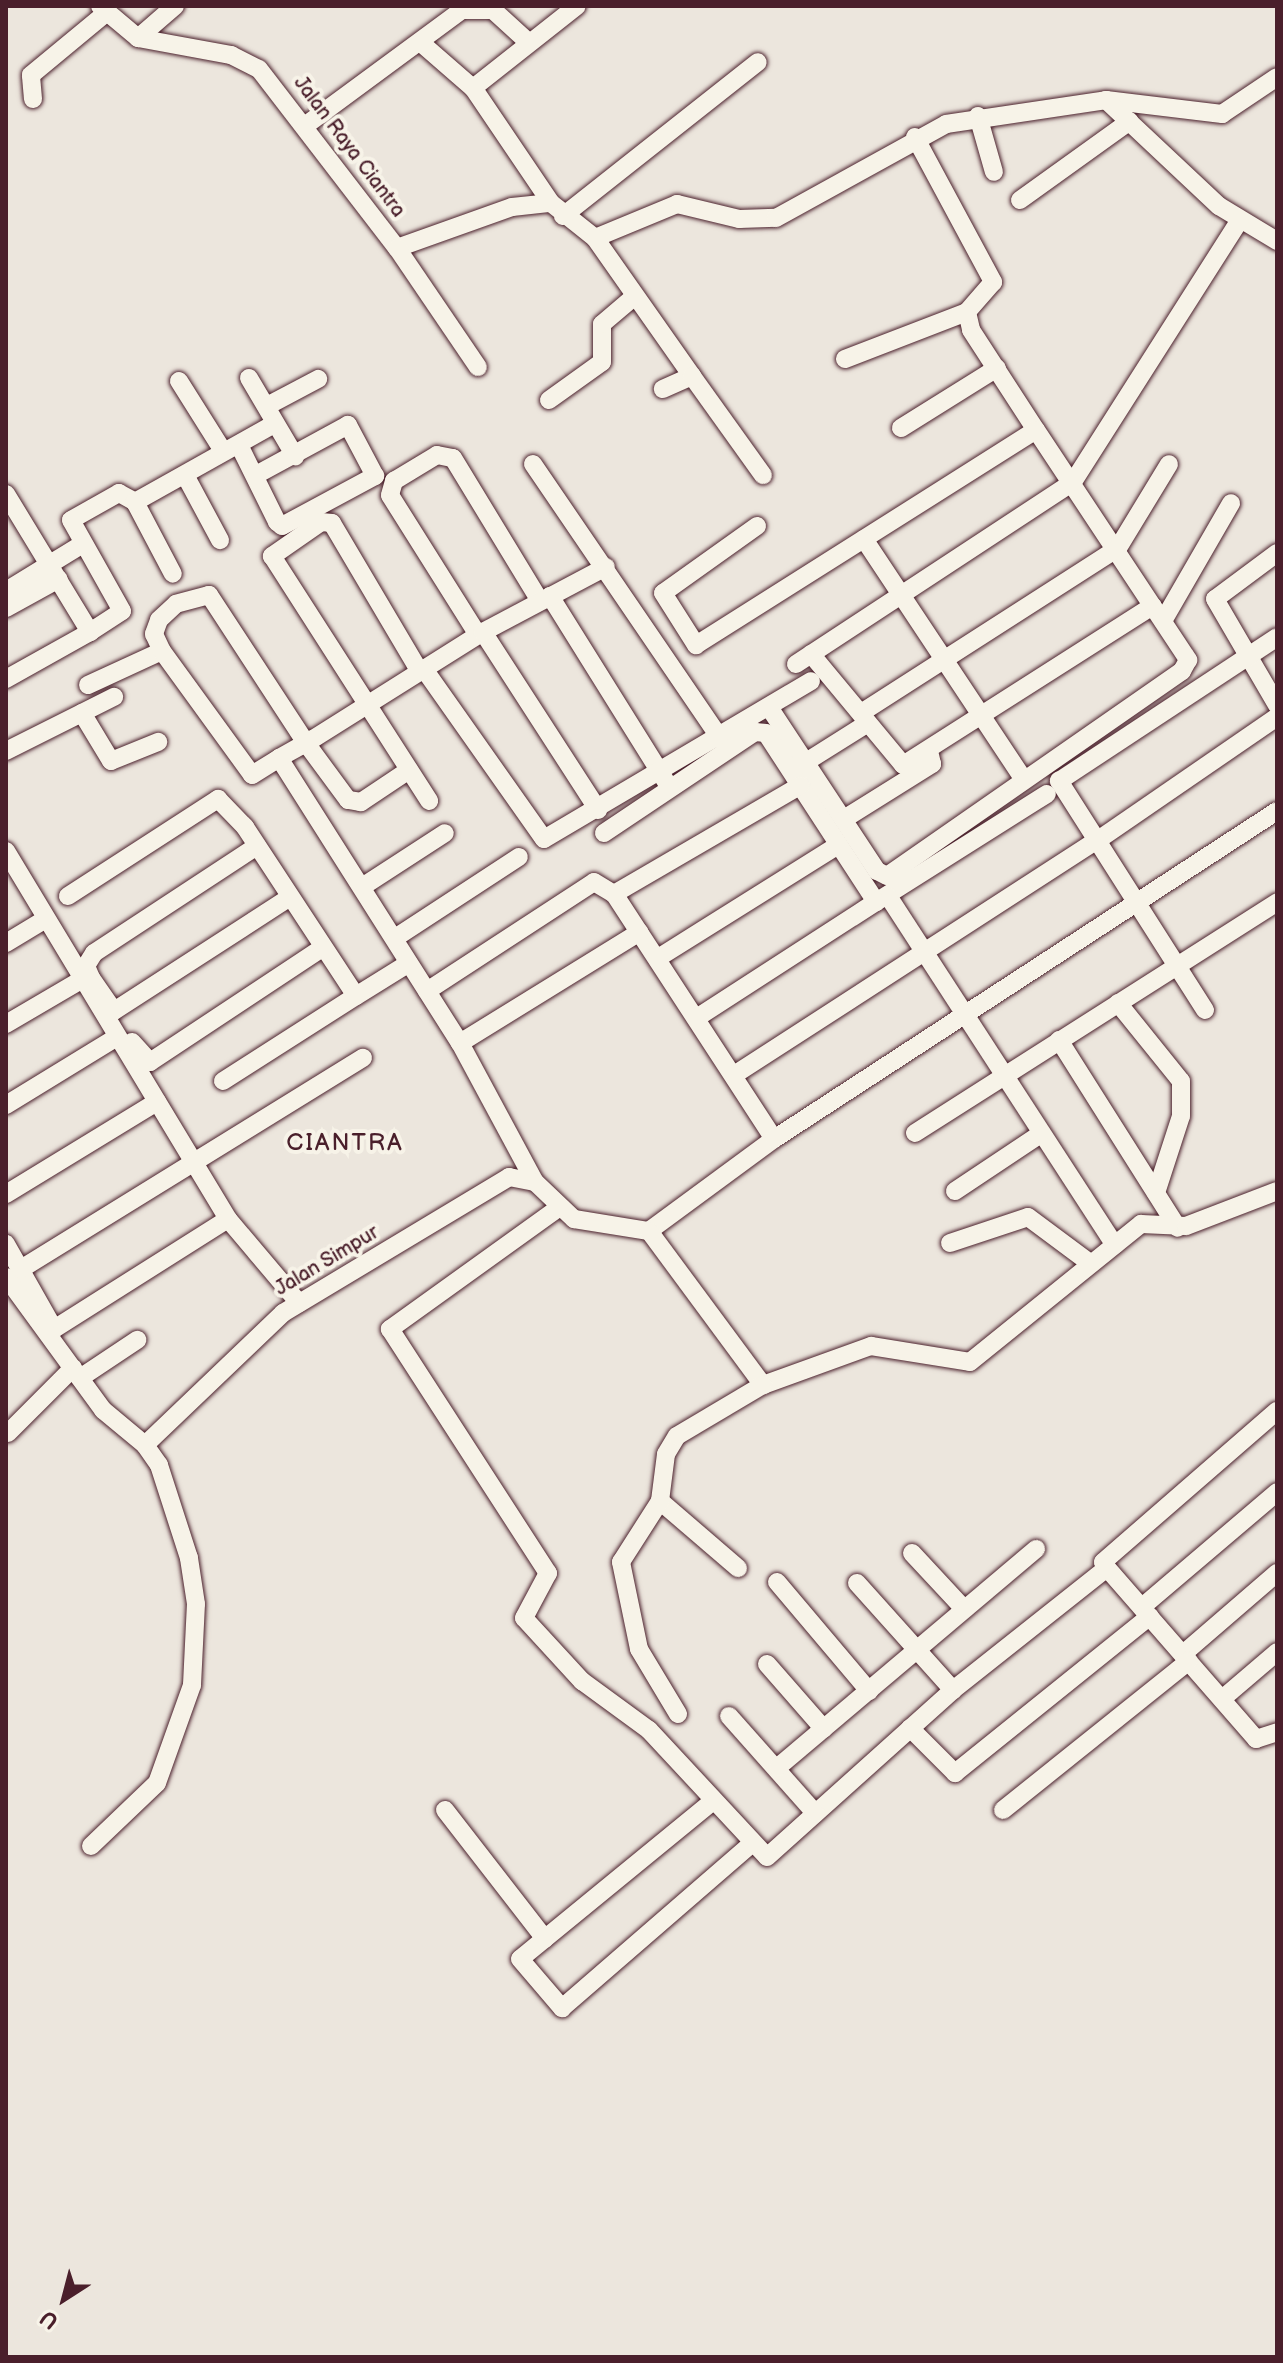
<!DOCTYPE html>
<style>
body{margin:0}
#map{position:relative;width:1283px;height:2363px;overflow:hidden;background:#ece6dd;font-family:"Balsamiq Sans",sans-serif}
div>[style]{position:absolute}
.roads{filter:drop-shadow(0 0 2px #4a1f2b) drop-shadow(0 0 2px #4a1f2b)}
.minor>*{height:18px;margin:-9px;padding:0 9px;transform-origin:9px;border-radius:9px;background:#f7f3e8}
span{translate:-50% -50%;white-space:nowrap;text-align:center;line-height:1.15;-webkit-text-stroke:8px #f7f3e8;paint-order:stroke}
.street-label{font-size:20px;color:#4a1f2b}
.quarter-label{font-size:24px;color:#4a1f2b;letter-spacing:2px}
.frame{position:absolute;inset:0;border:8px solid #4a1f2b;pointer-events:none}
.north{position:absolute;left:24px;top:2259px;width:80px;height:80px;-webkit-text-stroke:6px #f7f3e8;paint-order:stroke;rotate:216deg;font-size:22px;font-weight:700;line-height:32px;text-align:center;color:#4a1f2b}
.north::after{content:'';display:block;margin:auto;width:28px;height:36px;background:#4a1f2b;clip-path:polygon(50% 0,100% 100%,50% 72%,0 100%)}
</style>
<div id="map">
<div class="roads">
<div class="minor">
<div style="left:100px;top:6px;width:50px;rotate:40.1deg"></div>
<div style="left:138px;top:38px;width:95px;rotate:10.4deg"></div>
<div style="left:231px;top:55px;width:31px;rotate:27deg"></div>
<div style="left:259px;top:69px;width:226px;rotate:52.4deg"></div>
<div style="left:397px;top:248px;width:122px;rotate:-19.6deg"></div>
<div style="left:512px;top:207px;width:39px;rotate:-6deg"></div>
<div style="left:551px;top:203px;width:56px;rotate:38.5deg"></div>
<div style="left:595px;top:238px;width:89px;rotate:-22.5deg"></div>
<div style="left:677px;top:204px;width:64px;rotate:13.6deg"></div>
<div style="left:739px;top:219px;width:37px;rotate:-2deg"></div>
<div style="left:776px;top:218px;width:194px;rotate:-28.9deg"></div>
<div style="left:946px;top:124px;width:162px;rotate:-8.5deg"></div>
<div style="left:1106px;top:100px;width:117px;rotate:6.9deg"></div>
<div style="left:1222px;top:114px;width:66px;rotate:-33.9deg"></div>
<div style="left:138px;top:38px;width:49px;rotate:-40.9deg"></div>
<div style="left:420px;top:42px;width:70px;rotate:41deg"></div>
<div style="left:33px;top:99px;width:24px;rotate:-95deg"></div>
<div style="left:31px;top:75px;width:97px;rotate:-39.6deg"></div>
<div style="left:1106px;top:100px;width:155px;rotate:43.2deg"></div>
<div style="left:1219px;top:206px;width:68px;rotate:31.1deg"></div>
<div style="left:978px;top:116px;width:58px;rotate:74.1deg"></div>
<div style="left:306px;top:125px;width:194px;rotate:-36.4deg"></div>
<div style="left:462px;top:10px;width:31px"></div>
<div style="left:493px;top:10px;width:46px;rotate:42.4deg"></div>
<div style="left:915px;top:137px;width:165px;rotate:61.7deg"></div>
<div style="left:993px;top:282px;width:40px;rotate:131deg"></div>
<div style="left:967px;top:312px;width:18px;rotate:77deg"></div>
<div style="left:971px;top:330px;width:119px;rotate:57deg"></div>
<div style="left:1020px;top:200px;width:135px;rotate:-35.7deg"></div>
<div style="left:551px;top:203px;width:139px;rotate:-124.1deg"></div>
<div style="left:473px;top:88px;width:132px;rotate:-38.3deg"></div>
<div style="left:563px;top:216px;width:248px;rotate:-38.3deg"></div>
<div style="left:595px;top:238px;width:169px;rotate:54.9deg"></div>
<div style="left:692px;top:376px;width:32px;rotate:156deg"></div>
<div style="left:397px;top:248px;width:144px;rotate:55.8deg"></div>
<div style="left:845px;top:359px;width:131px;rotate:-21.1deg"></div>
<div style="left:692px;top:376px;width:122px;rotate:54.4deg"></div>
<div style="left:249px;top:378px;width:91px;rotate:59.5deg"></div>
<div style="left:179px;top:381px;width:83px;rotate:57.8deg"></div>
<div style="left:549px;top:400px;width:65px;rotate:-35.6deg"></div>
<div style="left:602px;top:362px;width:38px;rotate:-90deg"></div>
<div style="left:602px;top:324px;width:43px;rotate:-40.3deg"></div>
<div style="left:267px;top:406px;width:58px;rotate:-27.9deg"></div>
<div style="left:901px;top:428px;width:113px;rotate:-32deg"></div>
<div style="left:239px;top:445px;width:86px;rotate:63.7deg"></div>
<div style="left:277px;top:522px;width:6px;rotate:39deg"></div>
<div style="left:282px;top:526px;width:106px;rotate:-28.3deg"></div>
<div style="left:375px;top:476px;width:58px;rotate:-117.9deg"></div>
<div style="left:348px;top:425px;width:105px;rotate:151.5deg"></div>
<div style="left:533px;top:464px;width:334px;rotate:55.7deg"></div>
<div style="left:185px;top:475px;width:74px;rotate:61.7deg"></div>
<div style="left:6px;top:494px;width:162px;rotate:58.7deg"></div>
<div style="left:90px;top:632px;width:96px;rotate:150.8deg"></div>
<div style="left:135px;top:502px;width:81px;rotate:62.2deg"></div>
<div style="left:757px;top:526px;width:115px;rotate:144.5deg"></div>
<div style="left:663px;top:593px;width:62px;rotate:57.6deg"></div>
<div style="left:696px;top:645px;width:402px;rotate:-32.3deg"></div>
<div style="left:1036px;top:430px;width:276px;rotate:56.5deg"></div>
<div style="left:1188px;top:660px;width:13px;rotate:119deg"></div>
<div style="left:1182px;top:671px;width:359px;rotate:145.2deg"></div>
<div style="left:887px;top:876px;width:11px;rotate:-153deg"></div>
<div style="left:877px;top:871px;width:194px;rotate:-123.4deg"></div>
<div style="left:864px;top:539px;width:289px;rotate:56.4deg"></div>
<div style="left:1277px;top:553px;width:77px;rotate:143.4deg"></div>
<div style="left:1215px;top:599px;width:123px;rotate:59.7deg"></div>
<div style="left:6px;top:591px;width:88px;rotate:-31.5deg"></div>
<div style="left:550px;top:596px;width:221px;rotate:58deg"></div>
<div style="left:6px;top:608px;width:60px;rotate:-28.7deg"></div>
<div style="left:1163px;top:621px;width:136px;rotate:-60deg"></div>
<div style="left:90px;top:632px;width:38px;rotate:-33deg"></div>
<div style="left:122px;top:611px;width:104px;rotate:-119.3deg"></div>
<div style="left:71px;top:520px;width:55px;rotate:-29.4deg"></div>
<div style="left:119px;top:493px;width:18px;rotate:29deg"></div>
<div style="left:135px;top:502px;width:159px;rotate:-29.3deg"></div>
<div style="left:483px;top:632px;width:212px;rotate:57.1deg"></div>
<div style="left:478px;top:635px;width:165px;rotate:-122.2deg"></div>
<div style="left:390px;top:495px;width:15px;rotate:-74deg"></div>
<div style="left:394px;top:481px;width:50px;rotate:-31.2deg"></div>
<div style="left:437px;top:455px;width:16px;rotate:11deg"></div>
<div style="left:453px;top:458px;width:167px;rotate:58.7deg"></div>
<div style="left:811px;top:654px;width:144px;rotate:50.3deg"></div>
<div style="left:903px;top:765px;width:296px;rotate:-32.5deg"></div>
<div style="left:796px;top:664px;width:331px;rotate:-33.3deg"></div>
<div style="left:1073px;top:482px;width:311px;rotate:-57.5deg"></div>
<div style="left:424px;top:669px;width:208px;rotate:54.8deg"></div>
<div style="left:544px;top:839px;width:310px;rotate:-30.6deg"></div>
<div style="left:420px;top:672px;width:173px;rotate:-120.6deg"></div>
<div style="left:332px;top:523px;width:11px;rotate:-175deg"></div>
<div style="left:321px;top:522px;width:60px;rotate:145.2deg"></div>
<div style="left:272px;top:556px;width:291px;rotate:57.3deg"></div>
<div style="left:88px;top:685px;width:81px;rotate:-24.7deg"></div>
<div style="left:82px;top:713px;width:56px;rotate:58.9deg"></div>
<div style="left:111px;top:761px;width:51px;rotate:-22deg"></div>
<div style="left:861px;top:713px;width:305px;rotate:-32.7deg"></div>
<div style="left:1118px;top:548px;width:98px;rotate:-58.7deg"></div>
<div style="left:6px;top:751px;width:121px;rotate:-26.6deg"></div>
<div style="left:279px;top:758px;width:338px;rotate:57.6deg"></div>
<div style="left:460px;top:1043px;width:158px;rotate:61.7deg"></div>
<div style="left:806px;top:762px;width:73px;rotate:-32.2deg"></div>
<div style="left:409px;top:770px;width:58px;rotate:146.3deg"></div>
<div style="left:361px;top:802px;width:13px;rotate:-171deg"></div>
<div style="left:348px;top:800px;width:71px;rotate:-126.4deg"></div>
<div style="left:306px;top:743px;width:177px;rotate:-123.2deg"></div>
<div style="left:209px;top:595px;width:34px;rotate:165deg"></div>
<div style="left:176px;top:604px;width:23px;rotate:137deg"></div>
<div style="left:159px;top:620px;width:15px;rotate:110deg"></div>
<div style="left:154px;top:634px;width:19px;rotate:65deg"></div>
<div style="left:162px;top:651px;width:153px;rotate:54deg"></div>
<div style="left:252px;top:775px;width:32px;rotate:-32deg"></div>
<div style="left:279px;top:758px;width:31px;rotate:-29deg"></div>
<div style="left:306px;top:743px;width:8px;rotate:-30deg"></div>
<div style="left:313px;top:739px;width:201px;rotate:-32.2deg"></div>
<div style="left:483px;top:632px;width:139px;rotate:-27.9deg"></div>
<div style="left:844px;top:819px;width:104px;rotate:-32deg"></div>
<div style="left:932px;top:764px;width:13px;rotate:-103deg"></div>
<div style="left:604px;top:833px;width:182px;rotate:-33.8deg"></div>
<div style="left:755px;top:732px;width:11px;rotate:5deg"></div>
<div style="left:766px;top:733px;width:202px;rotate:56.9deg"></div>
<div style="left:876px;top:902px;width:202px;rotate:-32.3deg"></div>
<div style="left:1098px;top:840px;width:217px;rotate:-34.5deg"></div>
<div style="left:257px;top:846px;width:195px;rotate:146.7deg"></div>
<div style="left:94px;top:953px;width:15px;rotate:122deg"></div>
<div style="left:86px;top:966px;width:13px;rotate:67deg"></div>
<div style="left:91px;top:978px;width:40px;rotate:55.1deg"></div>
<div style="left:114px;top:1011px;width:208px;rotate:-32.9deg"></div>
<div style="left:6px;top:851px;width:430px;rotate:58.9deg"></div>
<div style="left:228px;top:1219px;width:206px;rotate:147.7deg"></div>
<div style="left:54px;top:1329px;width:98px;rotate:-119.5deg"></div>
<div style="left:365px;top:885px;width:95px;rotate:-33deg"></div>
<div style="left:68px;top:896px;width:179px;rotate:-32.9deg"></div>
<div style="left:218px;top:799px;width:39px;rotate:46deg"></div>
<div style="left:245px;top:827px;width:202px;rotate:56.7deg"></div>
<div style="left:356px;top:996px;width:62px;rotate:-31.9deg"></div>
<div style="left:888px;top:896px;width:416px;rotate:57deg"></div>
<div style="left:395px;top:938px;width:148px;rotate:-33.2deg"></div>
<div style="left:6px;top:943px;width:44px;rotate:-31.2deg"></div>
<div style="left:658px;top:958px;width:213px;rotate:-32.1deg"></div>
<div style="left:427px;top:991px;width:199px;rotate:-33.1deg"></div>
<div style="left:594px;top:882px;width:23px;rotate:31deg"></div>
<div style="left:1118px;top:1003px;width:100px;rotate:51.1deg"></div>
<div style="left:1181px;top:1081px;width:35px;rotate:90deg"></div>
<div style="left:1181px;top:1116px;width:81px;rotate:108deg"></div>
<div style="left:1205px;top:1010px;width:272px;rotate:-122.5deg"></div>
<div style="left:1059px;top:781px;width:261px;rotate:-33.4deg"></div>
<div style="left:698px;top:1017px;width:212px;rotate:-32.9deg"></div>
<div style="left:6px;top:1024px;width:87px;rotate:-30.4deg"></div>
<div style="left:1059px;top:1040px;width:222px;rotate:57.7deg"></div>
<div style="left:132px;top:1042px;width:27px;rotate:48deg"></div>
<div style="left:150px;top:1062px;width:205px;rotate:-33.5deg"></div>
<div style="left:460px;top:1043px;width:211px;rotate:-31.7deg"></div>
<div style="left:734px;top:1075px;width:427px;rotate:-32.9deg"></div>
<div style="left:223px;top:1081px;width:158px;rotate:-32.6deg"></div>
<div style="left:6px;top:1105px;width:130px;rotate:-31.5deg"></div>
<div style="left:915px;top:1133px;width:429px;rotate:-32.5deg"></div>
<div style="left:774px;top:1139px;width:293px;rotate:-123.1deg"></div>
<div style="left:614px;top:894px;width:216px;rotate:-30.2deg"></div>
<div style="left:955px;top:1191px;width:101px;rotate:-33.7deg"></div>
<div style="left:6px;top:1194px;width:177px;rotate:-31.4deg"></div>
<div style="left:557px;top:1209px;width:206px;rotate:144.3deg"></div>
<div style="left:390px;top:1329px;width:291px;rotate:57.1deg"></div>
<div style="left:548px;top:1573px;width:51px;rotate:118.1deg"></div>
<div style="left:524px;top:1618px;width:86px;rotate:47.4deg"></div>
<div style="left:582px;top:1681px;width:83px;rotate:36.2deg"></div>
<div style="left:649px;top:1730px;width:173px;rotate:47.1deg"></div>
<div style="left:767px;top:1857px;width:250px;rotate:-41.9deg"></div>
<div style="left:953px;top:1690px;width:196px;rotate:-38.4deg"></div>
<div style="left:1107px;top:1568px;width:227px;rotate:48.9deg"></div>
<div style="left:1256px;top:1739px;width:22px;rotate:-18deg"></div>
<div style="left:228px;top:1219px;width:110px;rotate:49.8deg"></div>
<div style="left:649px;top:1231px;width:155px;rotate:-36.4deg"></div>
<div style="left:774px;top:1139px;width:600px;rotate:-33.11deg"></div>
<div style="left:950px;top:1243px;width:82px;rotate:-18.4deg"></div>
<div style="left:1028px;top:1217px;width:77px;rotate:36.6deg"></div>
<div style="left:21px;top:1269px;width:402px;rotate:-31.7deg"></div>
<div style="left:6px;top:1277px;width:165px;rotate:53.9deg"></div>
<div style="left:103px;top:1410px;width:55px;rotate:39.8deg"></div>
<div style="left:145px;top:1445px;width:191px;rotate:-43.7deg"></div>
<div style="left:283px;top:1313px;width:264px;rotate:-31deg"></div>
<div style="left:509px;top:1177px;width:26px;rotate:11deg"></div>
<div style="left:535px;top:1182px;width:54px;rotate:43.5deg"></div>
<div style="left:574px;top:1219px;width:76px;rotate:9.1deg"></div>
<div style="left:649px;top:1231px;width:192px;rotate:53.5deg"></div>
<div style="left:763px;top:1385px;width:115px;rotate:-19.9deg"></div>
<div style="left:871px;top:1346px;width:100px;rotate:9.2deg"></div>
<div style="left:970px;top:1362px;width:220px;rotate:-38.9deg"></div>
<div style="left:1141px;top:1224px;width:45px;rotate:2.5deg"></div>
<div style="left:1186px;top:1226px;width:97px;rotate:-21deg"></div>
<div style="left:80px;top:1378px;width:69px;rotate:-33.7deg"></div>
<div style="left:8px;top:1433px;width:92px;rotate:-45deg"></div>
<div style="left:660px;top:1501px;width:103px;rotate:40.7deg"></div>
<div style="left:912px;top:1553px;width:76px;rotate:47.1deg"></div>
<div style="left:1107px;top:1568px;width:7px;rotate:-124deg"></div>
<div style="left:1103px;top:1562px;width:230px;rotate:-41deg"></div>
<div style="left:777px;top:1582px;width:143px;rotate:49.8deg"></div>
<div style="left:857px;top:1583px;width:144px;rotate:48.1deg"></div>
<div style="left:1142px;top:1607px;width:177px;rotate:-40.4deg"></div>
<div style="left:1183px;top:1654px;width:124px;rotate:-40.8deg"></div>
<div style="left:767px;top:1664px;width:86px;rotate:48.8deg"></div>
<div style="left:1222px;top:1699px;width:72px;rotate:-40.5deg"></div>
<div style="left:678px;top:1714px;width:76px;rotate:-121deg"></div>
<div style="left:639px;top:1649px;width:89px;rotate:-101.7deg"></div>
<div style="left:621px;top:1562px;width:72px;rotate:-57.4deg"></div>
<div style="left:660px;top:1501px;width:47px;rotate:-82.7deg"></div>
<div style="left:666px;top:1454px;width:21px;rotate:-59deg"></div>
<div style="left:677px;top:1436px;width:100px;rotate:-30.7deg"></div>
<div style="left:729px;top:1716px;width:130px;rotate:48.4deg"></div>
<div style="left:910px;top:1728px;width:64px;rotate:45deg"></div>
<div style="left:955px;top:1773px;width:250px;rotate:-38.8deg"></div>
<div style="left:778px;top:1767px;width:338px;rotate:-40.2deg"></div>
<div style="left:713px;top:1801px;width:249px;rotate:140.7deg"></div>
<div style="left:520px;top:1959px;width:65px;rotate:49.4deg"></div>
<div style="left:562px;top:2008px;width:250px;rotate:-40.9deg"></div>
<div style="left:445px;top:1810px;width:163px;rotate:52.2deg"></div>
<div style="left:1003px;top:1810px;width:238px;rotate:-38.7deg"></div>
<div style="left:91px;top:1846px;width:91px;rotate:-43.7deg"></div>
<div style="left:157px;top:1783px;width:104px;rotate:-70.3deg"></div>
<div style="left:192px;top:1685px;width:81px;rotate:-87.2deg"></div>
<div style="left:196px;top:1604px;width:47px;rotate:-98.7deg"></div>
<div style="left:189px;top:1558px;width:98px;rotate:-107.9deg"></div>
<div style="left:159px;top:1465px;width:24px;rotate:-125deg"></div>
</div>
</div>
<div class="street-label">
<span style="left:349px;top:147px;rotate:53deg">Jalan Raya Ciantra</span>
<span style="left:327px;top:1261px;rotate:-31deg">Jalan Simpur</span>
</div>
<div class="quarter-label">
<span style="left:345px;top:1143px">CIANTRA</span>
</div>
<div class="frame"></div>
<div class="north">U</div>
</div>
